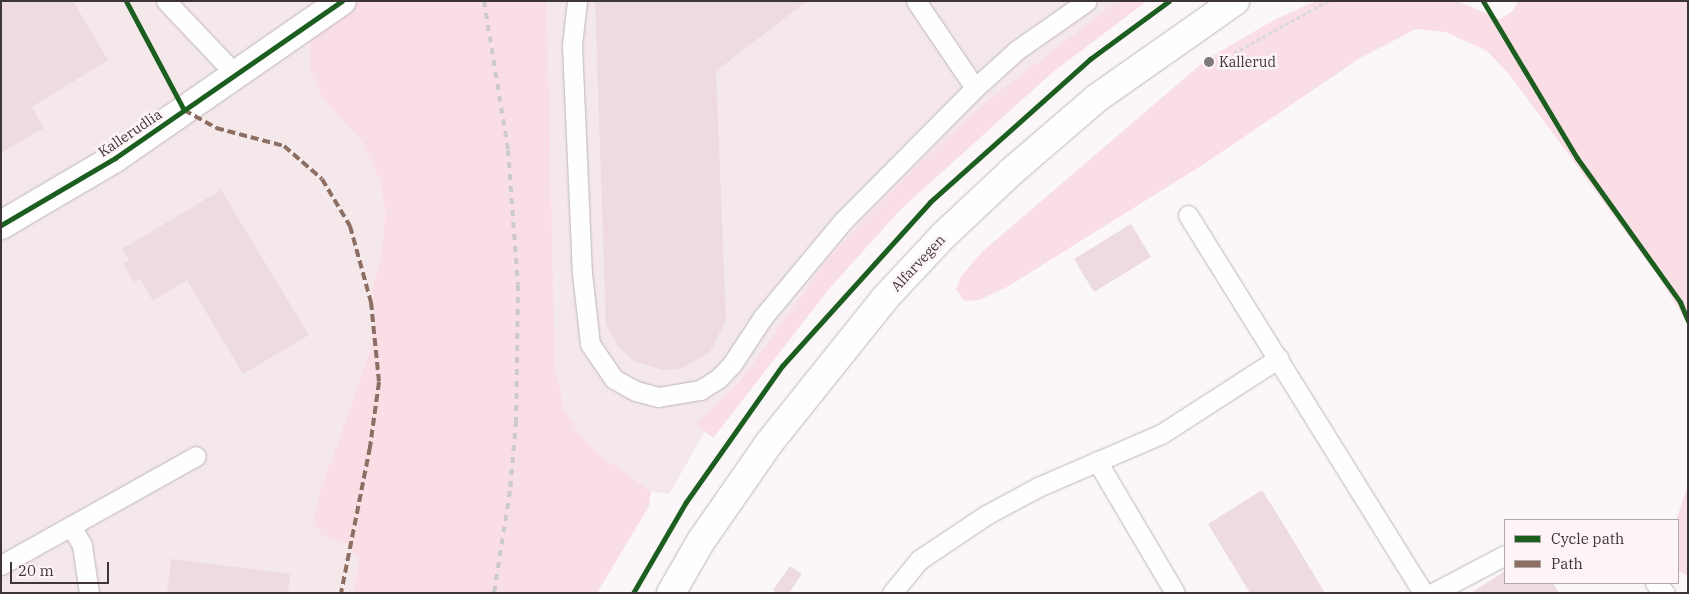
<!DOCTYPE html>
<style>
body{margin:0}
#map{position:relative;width:1689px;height:594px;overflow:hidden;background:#fbf6f7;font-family:"IBM Plex Serif",serif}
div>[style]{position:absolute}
.built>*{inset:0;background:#f4e8eb}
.green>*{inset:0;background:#f9dee6}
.building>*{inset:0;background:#eddbe1}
.path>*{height:3px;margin-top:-1.5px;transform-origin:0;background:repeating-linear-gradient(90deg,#dbd8d9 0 4px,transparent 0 6.5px)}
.roads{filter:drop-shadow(0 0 1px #bdb7b9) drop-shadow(0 0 1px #bdb7b9)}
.lane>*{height:19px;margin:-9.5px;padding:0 9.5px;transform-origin:9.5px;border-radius:9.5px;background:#fefefe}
.street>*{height:28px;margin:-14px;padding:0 14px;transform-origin:14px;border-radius:14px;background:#fefefe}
.secondary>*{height:28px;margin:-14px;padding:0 14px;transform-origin:14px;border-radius:14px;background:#fefefe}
.rail>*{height:4px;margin-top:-2px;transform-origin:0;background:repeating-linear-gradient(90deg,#cccacb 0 6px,transparent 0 12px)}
.quiet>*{height:4px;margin-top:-2px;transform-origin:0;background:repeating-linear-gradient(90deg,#8d6e63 0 8px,transparent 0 12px)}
.cycleway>*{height:5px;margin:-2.5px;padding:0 2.5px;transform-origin:2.5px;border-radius:2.5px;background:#1b5e20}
.dots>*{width:14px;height:14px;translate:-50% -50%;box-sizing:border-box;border:2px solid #fdf4f6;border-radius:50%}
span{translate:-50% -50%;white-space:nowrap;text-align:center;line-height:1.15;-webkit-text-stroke:5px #fdf4f6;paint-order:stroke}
.poi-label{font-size:14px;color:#3e3537}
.left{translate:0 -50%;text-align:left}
.street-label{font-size:14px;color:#3e3537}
.frame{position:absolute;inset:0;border:2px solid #3e3537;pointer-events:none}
.legend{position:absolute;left:1504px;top:519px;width:175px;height:65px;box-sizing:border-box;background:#fdf4f6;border:1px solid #b1a8aa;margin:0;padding:6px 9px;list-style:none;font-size:15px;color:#3e3537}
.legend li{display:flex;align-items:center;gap:10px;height:25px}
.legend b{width:25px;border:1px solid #b1a8aa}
.scale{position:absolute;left:10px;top:562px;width:99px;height:22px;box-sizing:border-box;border:2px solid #3e3537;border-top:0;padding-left:6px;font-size:15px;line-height:18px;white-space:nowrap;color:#3e3537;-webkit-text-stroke:4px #fdf4f6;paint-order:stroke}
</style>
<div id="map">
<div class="built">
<div style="clip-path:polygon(1px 1px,349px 1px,311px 72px,322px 98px,362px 142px,381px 183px,385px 214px,381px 259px,372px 288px,374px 318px,371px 347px,320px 492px,322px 535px,350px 546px,359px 558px,353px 593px,1px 593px)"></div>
<div style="clip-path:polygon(547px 1px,1138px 1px,984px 111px,713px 418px,669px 494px,651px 491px,601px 456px,580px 435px,564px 409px,555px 363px)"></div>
</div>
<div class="green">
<div style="clip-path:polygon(349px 1px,547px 1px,555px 363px,564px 409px,580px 435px,601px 456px,651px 491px,649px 506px,597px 593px,353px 593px,359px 558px,350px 546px,322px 535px,313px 522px,320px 492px,371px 347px,374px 318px,372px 288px,381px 259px,385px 214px,381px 183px,362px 142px,322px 98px,311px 72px,310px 42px,321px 19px)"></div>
<div style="clip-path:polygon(1147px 1px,1053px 72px,900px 210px,829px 289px,713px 438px,695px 424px,740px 382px,829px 257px,913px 169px,986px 102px,1116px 2px)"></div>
<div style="clip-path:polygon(1316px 1px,1457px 1px,1500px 19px,1513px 11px,1518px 1px,1688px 1px,1688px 324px,1658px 276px,1509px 74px,1487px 51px,1446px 32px,1416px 29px,1360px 58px,1204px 164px,1007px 287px,979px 300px,964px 301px,956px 289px,962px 275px,982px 252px,1207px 59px,1276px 19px)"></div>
<div style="clip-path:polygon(1688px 485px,1688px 576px,1678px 571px,1676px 520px)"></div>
</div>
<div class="building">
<div style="clip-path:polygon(1px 1px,73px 1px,108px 60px,32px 107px,44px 128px,1px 153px)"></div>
<div style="clip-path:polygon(595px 1px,807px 1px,716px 71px,726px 320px,710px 352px,682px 368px,664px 370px,635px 362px,619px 347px,606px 325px)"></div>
<div style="clip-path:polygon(221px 190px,309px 335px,243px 374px,187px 280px,153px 301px,140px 279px,134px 282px,123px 263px,129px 260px,122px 249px)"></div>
<div style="clip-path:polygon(1131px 224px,1151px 257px,1094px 292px,1074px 259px)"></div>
<div style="clip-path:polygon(1262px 490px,1276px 512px,1325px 593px,1250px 593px,1208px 524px)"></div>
<div style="clip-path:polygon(171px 559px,290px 574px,288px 593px,167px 593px)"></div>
<div style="clip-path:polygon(790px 566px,802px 574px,789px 593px,777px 593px,773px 590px)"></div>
<div style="clip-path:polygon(1505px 571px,1505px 583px,1553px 583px,1559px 593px,1471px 593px)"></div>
</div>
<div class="path">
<div style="left:1234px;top:53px;width:107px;rotate:-29deg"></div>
</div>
<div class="roads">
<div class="lane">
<div style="left:166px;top:1px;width:102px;rotate:46.6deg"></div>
<div style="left:577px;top:1px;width:44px;rotate:96.5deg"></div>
<div style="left:572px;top:45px;width:228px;rotate:87.5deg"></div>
<div style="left:582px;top:273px;width:71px;rotate:83.6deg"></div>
<div style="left:590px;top:344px;width:42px;rotate:55.6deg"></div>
<div style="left:614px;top:379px;width:25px;rotate:29deg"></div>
<div style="left:636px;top:391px;width:23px;rotate:15deg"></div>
<div style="left:658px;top:397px;width:43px;rotate:-9.5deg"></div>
<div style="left:700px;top:390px;width:22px;rotate:-32deg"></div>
<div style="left:719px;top:378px;width:19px;rotate:-47deg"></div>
<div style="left:732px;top:364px;width:56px;rotate:-56.6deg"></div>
<div style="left:763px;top:317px;width:125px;rotate:-50.2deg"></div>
<div style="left:843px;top:221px;width:187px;rotate:-45.2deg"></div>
<div style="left:975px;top:88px;width:105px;rotate:-124.1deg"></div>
<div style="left:975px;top:88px;width:57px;rotate:-42.1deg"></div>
<div style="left:1017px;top:50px;width:85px;rotate:-35deg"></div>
<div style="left:1188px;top:215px;width:445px;rotate:58.1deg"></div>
<div style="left:1097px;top:461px;width:153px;rotate:59.4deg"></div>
<div style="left:71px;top:526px;width:22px;rotate:60deg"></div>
<div style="left:82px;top:545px;width:49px;rotate:81.7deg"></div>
<div style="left:1px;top:565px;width:223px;rotate:-29.2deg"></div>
<div style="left:1655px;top:583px;width:14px;rotate:45deg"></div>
<div style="left:892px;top:593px;width:43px;rotate:-50.7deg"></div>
<div style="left:919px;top:560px;width:81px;rotate:-33.9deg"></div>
<div style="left:986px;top:515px;width:59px;rotate:-28.3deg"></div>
<div style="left:1038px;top:487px;width:134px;rotate:-23.3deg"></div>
<div style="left:1161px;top:434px;width:140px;rotate:-32.8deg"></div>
<div style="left:1433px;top:593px;width:81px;rotate:-27.8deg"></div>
</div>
<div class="street">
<div style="left:1px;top:225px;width:132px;rotate:-30.4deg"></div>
<div style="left:115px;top:158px;width:276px;rotate:-34.7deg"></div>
</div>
<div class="secondary">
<div style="left:671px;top:593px;width:60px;rotate:-60deg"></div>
<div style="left:701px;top:541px;width:119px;rotate:-55.2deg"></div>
<div style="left:769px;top:443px;width:186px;rotate:-51.3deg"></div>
<div style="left:885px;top:298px;width:86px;rotate:-46.9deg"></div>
<div style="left:944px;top:235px;width:92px;rotate:-43.2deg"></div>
<div style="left:1011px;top:172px;width:113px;rotate:-40.7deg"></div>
<div style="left:1097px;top:98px;width:169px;rotate:-35.1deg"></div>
</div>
</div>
<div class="rail">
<div style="left:484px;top:1px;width:151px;rotate:80.8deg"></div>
<div style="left:508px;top:150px;width:135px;rotate:85.8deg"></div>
<div style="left:518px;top:285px;width:136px;rotate:90.8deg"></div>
<div style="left:516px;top:421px;width:70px;rotate:94.9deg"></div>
<div style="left:510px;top:491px;width:103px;rotate:98.9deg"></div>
</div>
<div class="quiet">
<div style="left:184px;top:110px;width:37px;rotate:29deg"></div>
<div style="left:216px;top:128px;width:70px;rotate:14.8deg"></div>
<div style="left:284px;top:146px;width:50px;rotate:41deg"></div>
<div style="left:322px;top:179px;width:55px;rotate:59.2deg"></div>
<div style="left:350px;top:226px;width:79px;rotate:74.6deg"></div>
<div style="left:371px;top:302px;width:80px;rotate:84.3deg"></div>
<div style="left:379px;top:382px;width:66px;rotate:97.9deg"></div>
<div style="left:370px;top:447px;width:149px;rotate:101.2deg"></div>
</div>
<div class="cycleway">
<div style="left:126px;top:1px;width:123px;rotate:62deg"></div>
<div style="left:1483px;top:1px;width:183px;rotate:59.1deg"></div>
<div style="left:1577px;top:158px;width:177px;rotate:54.4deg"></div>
<div style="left:1680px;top:302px;width:21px;rotate:67deg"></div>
<div style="left:1px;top:225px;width:132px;rotate:-30.4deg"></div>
<div style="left:115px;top:158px;width:276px;rotate:-34.7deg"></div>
<div style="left:633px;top:593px;width:105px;rotate:-59.8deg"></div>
<div style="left:686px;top:502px;width:166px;rotate:-54.8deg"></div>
<div style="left:782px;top:366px;width:221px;rotate:-47.9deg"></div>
<div style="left:930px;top:202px;width:215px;rotate:-41.8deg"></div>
<div style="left:1090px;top:59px;width:98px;rotate:-36.3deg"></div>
</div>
<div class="dots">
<div style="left:1209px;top:62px;background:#80797a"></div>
</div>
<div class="poi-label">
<span class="left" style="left:1219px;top:62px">Kallerud</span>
</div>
<div class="street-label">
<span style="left:130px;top:133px;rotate:-34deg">Kallerudlia</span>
<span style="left:918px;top:263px;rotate:-47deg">Alfarvegen</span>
</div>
<div class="frame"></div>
<ul class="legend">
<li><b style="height:6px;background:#1b5e20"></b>Cycle path</li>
<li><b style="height:6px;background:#8d6e63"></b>Path</li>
</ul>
<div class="scale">20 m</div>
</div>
